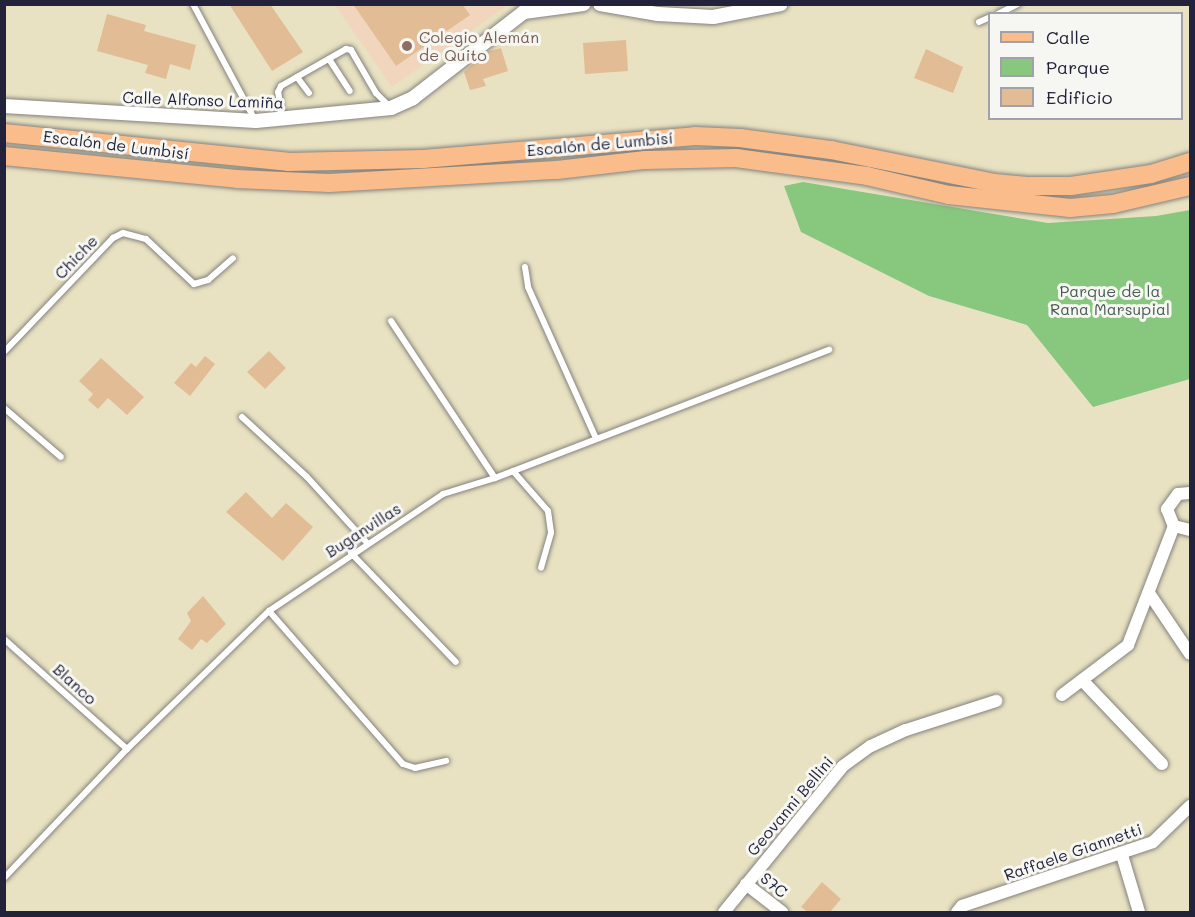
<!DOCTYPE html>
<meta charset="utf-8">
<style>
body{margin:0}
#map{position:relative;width:1195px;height:917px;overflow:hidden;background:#e8e2c2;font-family:Mali,sans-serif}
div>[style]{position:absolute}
.built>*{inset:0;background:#f1d5bd}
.green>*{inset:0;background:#88c77e}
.building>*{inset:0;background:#e2bc94}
.roads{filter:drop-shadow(0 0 2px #85827e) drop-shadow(0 0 2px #85827e)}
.service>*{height:6px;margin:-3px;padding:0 3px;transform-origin:3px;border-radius:3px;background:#fff}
.minor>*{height:12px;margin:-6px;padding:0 6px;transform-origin:6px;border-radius:6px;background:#fff}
.tertiary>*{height:14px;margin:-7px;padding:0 7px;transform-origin:7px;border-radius:7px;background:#fff}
.primary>*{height:18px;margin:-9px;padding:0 9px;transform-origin:9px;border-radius:9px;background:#f9bc8a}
.dots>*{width:16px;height:16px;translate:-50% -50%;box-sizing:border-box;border:3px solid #f6f6f2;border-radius:50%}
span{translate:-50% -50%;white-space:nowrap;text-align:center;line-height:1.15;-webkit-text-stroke:6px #f6f6f2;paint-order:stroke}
.education-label{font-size:16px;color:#785e54}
.left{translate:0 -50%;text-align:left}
.street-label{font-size:16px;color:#22223b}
.park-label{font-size:16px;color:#465c52}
.frame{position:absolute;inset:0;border:6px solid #22223b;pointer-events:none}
.legend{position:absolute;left:988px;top:12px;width:195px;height:108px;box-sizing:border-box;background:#f6f6f2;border:2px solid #a1a1a9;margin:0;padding:8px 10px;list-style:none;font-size:18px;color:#22223b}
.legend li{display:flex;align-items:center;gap:12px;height:30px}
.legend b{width:30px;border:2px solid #a1a1a9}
</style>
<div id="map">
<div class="built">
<div style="clip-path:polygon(335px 5px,508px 5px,392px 87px)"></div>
</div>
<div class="green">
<div style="clip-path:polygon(803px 182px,1048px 223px,1156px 216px,1190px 210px,1190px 379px,1093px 407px,1027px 325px,929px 296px,801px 232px,784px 186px)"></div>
</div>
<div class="building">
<div style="clip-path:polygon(229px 4px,270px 4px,303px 52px,272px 71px)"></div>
<div style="clip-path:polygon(353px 4px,462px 4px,470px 15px,396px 66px)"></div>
<div style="clip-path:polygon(107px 14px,146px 25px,144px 31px,196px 45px,190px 70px,170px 64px,166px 79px,145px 73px,148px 65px,97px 51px)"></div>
<div style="clip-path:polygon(626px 40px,628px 71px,585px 74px,583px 43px)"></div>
<div style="clip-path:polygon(501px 48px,508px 71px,483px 79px,486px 86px,470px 90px,464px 72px,486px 52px)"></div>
<div style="clip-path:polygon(926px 49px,963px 67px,953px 93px,914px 78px)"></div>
<div style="clip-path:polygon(269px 351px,286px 368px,265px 389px,247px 372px)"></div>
<div style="clip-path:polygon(205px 356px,215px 364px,190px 396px,174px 383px,191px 363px,196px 367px)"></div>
<div style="clip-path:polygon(101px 358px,144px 397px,127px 415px,108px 398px,98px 409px,88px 400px,93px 394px,79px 381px)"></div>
<div style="clip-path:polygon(246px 492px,272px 518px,286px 503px,313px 527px,283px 561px,226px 512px)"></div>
<div style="clip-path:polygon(203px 596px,226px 624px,207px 643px,201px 639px,192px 650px,178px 639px,191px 621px,187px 613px)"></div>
<div style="clip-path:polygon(822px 882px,841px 899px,830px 912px,808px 912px,801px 907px)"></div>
</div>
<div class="roads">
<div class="service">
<div style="left:193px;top:4px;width:132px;rotate:61.9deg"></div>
<div style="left:998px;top:14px;width:22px;rotate:-27deg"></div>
<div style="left:979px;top:22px;width:12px;rotate:-24deg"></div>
<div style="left:329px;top:59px;width:38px;rotate:57deg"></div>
<div style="left:297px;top:77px;width:20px;rotate:53deg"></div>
<div style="left:282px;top:119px;width:27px;rotate:-98deg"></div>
<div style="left:278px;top:92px;width:7px;rotate:-63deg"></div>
<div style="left:281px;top:86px;width:75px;rotate:-29.6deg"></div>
<div style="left:346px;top:49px;width:5px;rotate:11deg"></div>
<div style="left:351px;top:50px;width:50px;rotate:59.8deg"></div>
<div style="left:376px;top:93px;width:21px;rotate:45deg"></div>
<div style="left:525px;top:267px;width:20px;rotate:81deg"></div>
<div style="left:528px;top:287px;width:166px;rotate:65.8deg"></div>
<div style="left:391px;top:321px;width:188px;rotate:56.5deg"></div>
<div style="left:4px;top:352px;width:158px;rotate:-46.3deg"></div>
<div style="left:113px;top:238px;width:11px;rotate:-27deg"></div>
<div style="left:123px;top:233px;width:24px;rotate:15deg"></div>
<div style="left:146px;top:239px;width:66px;rotate:43.2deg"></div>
<div style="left:194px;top:284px;width:15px;rotate:-16deg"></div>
<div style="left:208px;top:280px;width:33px;rotate:-41deg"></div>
<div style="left:4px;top:408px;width:75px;rotate:40.7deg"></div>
<div style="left:242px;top:417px;width:88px;rotate:42.7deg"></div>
<div style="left:307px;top:477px;width:89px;rotate:47.7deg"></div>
<div style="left:513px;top:471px;width:53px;rotate:48.8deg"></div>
<div style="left:548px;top:511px;width:22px;rotate:82deg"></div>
<div style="left:551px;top:533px;width:36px;rotate:106deg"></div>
<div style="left:351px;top:553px;width:151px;rotate:46.1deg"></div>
<div style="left:269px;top:611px;width:203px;rotate:48.8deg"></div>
<div style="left:403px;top:764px;width:13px;rotate:18deg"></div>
<div style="left:415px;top:768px;width:32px;rotate:-13deg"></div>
<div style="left:4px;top:639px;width:165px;rotate:41.8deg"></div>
<div style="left:4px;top:878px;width:178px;rotate:-46.4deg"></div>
<div style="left:127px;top:749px;width:198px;rotate:-44.2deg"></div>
<div style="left:269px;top:611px;width:210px;rotate:-33.9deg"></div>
<div style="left:443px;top:494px;width:54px;rotate:-17.1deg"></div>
<div style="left:495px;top:478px;width:358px;rotate:-21deg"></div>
</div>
<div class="minor">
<div style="left:1190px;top:493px;width:12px;rotate:175deg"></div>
<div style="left:1178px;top:494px;width:19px;rotate:126deg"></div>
<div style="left:1167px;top:509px;width:18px;rotate:68deg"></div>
<div style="left:1174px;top:526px;width:16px;rotate:14deg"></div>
<div style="left:1149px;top:593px;width:73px;rotate:56.1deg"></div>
<div style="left:1082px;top:680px;width:116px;rotate:46.4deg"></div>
<div style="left:1062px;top:695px;width:83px;rotate:-37.1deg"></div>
<div style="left:1128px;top:645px;width:128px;rotate:-68.9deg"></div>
<div style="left:1122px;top:855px;width:59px;rotate:73.4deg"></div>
<div style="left:746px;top:884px;width:46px;rotate:37.9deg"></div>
<div style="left:724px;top:912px;width:188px;rotate:-50.8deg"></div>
<div style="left:843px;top:766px;width:34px;rotate:-36deg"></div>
<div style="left:871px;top:746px;width:38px;rotate:-25deg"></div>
<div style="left:906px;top:730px;width:95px;rotate:-17.9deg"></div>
<div style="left:957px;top:912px;width:8px;rotate:-50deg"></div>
<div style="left:962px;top:906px;width:201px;rotate:-18.5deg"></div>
<div style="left:1153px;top:842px;width:52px;rotate:-44.2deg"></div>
</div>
<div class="tertiary">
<div style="left:600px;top:4px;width:59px;rotate:9.8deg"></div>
<div style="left:658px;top:14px;width:55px;rotate:3.1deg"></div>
<div style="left:713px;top:17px;width:69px;rotate:-10.8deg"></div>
<div style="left:4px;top:106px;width:252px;rotate:3.4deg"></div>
<div style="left:256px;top:121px;width:136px;rotate:-5.5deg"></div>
<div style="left:391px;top:108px;width:24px;rotate:-24deg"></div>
<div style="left:413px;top:98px;width:140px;rotate:-37.8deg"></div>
<div style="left:524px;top:12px;width:60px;rotate:-7.7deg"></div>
</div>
<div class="primary">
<div style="left:4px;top:133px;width:285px;rotate:5.8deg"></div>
<div style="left:288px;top:162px;width:135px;rotate:-1.3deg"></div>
<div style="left:423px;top:159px;width:273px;rotate:-4.8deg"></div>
<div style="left:695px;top:136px;width:45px;rotate:2.5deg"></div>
<div style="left:740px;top:138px;width:92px;rotate:7.5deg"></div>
<div style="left:831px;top:150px;width:166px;rotate:11.4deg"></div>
<div style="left:994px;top:183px;width:36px;rotate:5deg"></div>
<div style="left:1030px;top:186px;width:41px"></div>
<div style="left:1071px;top:186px;width:81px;rotate:-8.5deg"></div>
<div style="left:1151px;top:174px;width:41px;rotate:-17.1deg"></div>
<div style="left:4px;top:156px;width:234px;rotate:5.6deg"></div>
<div style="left:237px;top:179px;width:92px;rotate:2.5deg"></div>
<div style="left:329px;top:183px;width:228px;rotate:-3.3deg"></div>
<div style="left:557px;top:170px;width:89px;rotate:-6.5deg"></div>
<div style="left:645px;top:160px;width:91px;rotate:-1.3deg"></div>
<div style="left:736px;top:158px;width:132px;rotate:7.8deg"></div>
<div style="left:867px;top:176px;width:84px;rotate:13deg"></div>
<div style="left:949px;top:195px;width:122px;rotate:6.1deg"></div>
<div style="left:1070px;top:208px;width:43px;rotate:-5.3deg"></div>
<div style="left:1113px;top:204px;width:79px;rotate:-13.2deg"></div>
</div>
</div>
<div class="dots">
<div style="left:407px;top:46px;background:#8d6e63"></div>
</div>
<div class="education-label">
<span class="left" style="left:419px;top:46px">Colegio Alemán<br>de Quito</span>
</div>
<div class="street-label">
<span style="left:203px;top:100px;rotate:2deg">Calle Alfonso Lamiña</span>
<span style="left:600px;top:144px;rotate:-5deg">Escalón de Lumbisí</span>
<span style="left:116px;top:145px;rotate:7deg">Escalón de Lumbisí</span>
<span style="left:76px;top:257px;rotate:-46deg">Chiche</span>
<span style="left:363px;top:530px;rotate:-33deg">Buganvillas</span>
<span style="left:75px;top:684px;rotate:42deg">Blanco</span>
<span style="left:790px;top:806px;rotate:-50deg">Geovanni Bellini</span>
<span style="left:1073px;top:852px;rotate:-19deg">Raffaele Giannetti</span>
<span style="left:774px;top:885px;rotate:39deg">S7C</span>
</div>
<div class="park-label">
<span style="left:1110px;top:300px">Parque de la<br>Rana Marsupial</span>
</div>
<div class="frame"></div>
<ul class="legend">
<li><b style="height:8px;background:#f9bc8a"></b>Calle</li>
<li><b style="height:16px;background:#88c77e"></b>Parque</li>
<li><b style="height:16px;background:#e2bc94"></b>Edificio</li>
</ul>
</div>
